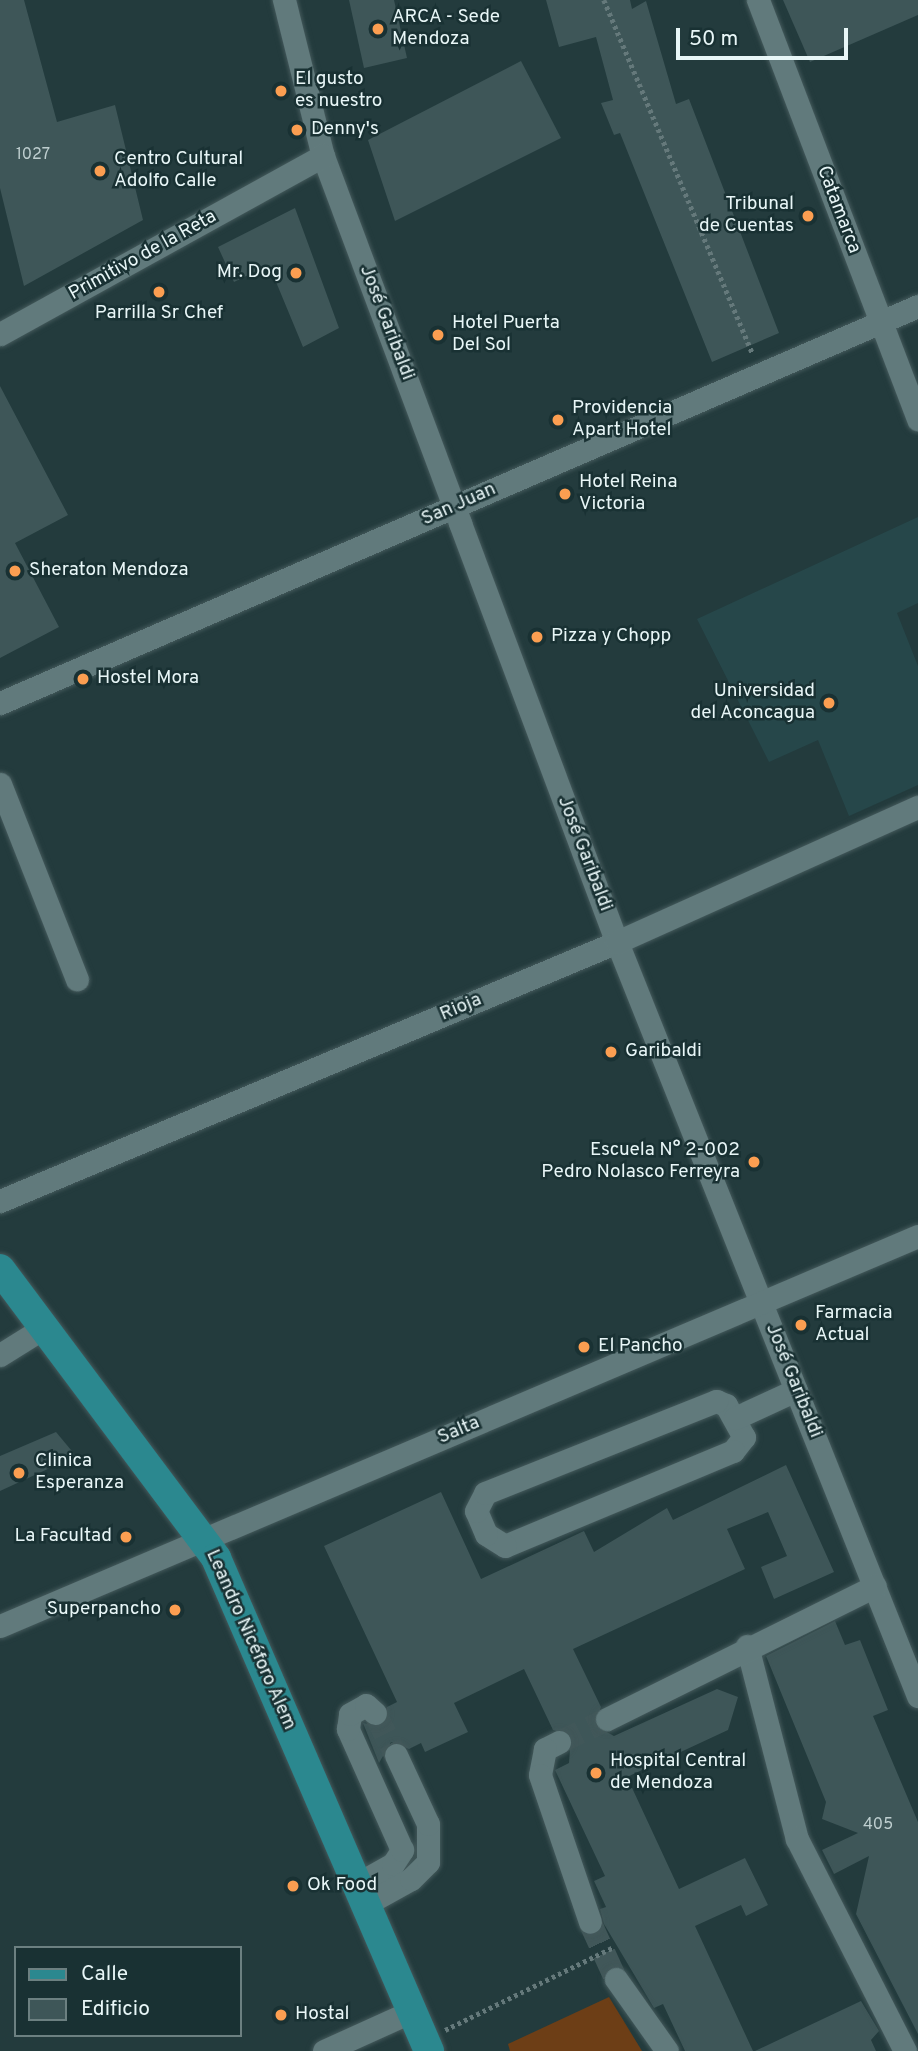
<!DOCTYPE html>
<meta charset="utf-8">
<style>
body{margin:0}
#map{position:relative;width:918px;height:2051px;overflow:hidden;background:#233b3d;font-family:Overpass,sans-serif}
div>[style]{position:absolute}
.built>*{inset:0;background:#26474a}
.green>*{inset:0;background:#6d3e16}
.building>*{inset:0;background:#3e5658}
.minor-tunnel>*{height:23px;margin-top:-11.5px;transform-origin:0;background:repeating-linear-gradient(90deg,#415759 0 23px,transparent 0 34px)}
.path>*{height:4.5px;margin-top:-2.25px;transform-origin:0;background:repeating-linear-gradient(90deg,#65797b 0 3.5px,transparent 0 7px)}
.roads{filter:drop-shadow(0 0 2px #44595b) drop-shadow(0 0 2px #44595b)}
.minor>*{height:23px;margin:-11.5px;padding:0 11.5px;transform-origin:11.5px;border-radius:11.5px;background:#617a7c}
.major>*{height:30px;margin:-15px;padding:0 15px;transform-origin:15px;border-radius:15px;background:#2b888f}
.dots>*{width:19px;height:19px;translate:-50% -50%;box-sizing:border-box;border:4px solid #193133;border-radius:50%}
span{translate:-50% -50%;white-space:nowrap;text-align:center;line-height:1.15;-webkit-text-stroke:5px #193133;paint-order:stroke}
.number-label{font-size:16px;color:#bececf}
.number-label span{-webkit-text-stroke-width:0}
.poi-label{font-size:19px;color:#e8f6f7}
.left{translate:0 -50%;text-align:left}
.right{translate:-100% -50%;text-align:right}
.street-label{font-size:19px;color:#e8f6f7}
.legend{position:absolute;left:14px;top:1946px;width:228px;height:91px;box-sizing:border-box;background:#193133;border:2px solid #6c8081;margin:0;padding:9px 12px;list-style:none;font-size:21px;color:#e8f6f7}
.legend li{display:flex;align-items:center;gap:14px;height:35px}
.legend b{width:35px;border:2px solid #6c8081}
.scale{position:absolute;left:676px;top:28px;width:172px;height:32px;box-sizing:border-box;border:4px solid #e8f6f7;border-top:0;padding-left:9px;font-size:21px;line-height:24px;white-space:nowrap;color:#e8f6f7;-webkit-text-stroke:5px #193133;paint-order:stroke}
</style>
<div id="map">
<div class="built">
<div style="clip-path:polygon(918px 517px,918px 603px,897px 613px,918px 666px,918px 785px,849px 816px,818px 740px,769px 762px,697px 619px)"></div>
</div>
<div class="green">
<div style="clip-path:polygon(609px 1997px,642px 2051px,510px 2051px,508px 2044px)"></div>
</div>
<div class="building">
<div style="clip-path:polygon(0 0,24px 0,57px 122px,115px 105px,143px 220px,24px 286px,0 188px)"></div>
<div style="clip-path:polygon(349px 0,394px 0,407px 58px,364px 68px)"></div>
<div style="clip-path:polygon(546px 0,630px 0,632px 9px,646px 1px,676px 104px,689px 99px,779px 333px,712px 362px,620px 133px,614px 135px,601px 103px,613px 100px,596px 37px,559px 47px)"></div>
<div style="clip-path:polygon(783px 0,918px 0,918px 15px,810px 62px)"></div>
<div style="clip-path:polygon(521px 61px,561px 138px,395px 221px,368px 140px)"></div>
<div style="clip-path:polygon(295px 208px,339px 328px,303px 347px,269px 265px,234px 282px,218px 247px)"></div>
<div style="clip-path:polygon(0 386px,68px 515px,15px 543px,59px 627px,0 658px)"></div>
<div style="clip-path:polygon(56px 1432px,76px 1456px,0 1491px,0 1456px)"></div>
<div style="clip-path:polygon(786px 1465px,834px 1572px,774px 1599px,761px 1567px,787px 1556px,768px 1512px,727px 1529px,745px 1569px,573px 1649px,601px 1707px,594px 1725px,614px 1736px,717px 1689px,738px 1697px,728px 1730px,627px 1777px,679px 1889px,745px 1858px,768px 1905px,746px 1916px,741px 1905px,695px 1926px,753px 2051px,685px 2051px,663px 2004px,654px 2008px,604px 1924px,600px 1909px,606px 1907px,594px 1881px,605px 1876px,555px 1770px,569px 1763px,571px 1735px,553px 1730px,524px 1669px,454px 1703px,468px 1732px,425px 1752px,421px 1743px,409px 1749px,391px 1742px,379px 1763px,363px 1723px,380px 1726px,387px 1707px,397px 1702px,324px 1546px,441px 1492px,481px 1579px,584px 1531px,594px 1552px,667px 1508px,673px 1520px)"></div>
<div style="clip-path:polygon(835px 1621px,845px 1645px,860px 1640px,888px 1710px,873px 1716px,918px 1822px,918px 2034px,856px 1914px,869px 1856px,834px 1874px,822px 1850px,858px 1833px,822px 1819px,826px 1802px,766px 1656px)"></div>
<div style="clip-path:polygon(861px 2001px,879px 2031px,871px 2040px,876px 2051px,755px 2051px)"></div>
</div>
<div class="minor-tunnel">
<div style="left:375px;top:1713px;width:47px;rotate:63.4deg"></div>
<div style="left:559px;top:1742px;width:53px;rotate:-25.6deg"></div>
<div style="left:590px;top:1922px;width:63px;rotate:65.5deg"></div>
</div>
<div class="path">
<div style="left:604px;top:0;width:384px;rotate:67.2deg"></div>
<div style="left:445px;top:2030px;width:188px;rotate:-26.2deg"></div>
</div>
<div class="roads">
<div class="minor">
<div style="left:284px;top:0;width:161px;rotate:76deg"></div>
<div style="left:323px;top:156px;width:392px;rotate:69.5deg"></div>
<div style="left:460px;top:523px;width:447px;rotate:69.5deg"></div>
<div style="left:617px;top:942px;width:812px;rotate:68.24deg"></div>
<div style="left:758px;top:0;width:449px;rotate:69.1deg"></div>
<div style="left:0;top:334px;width:369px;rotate:-28.9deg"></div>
<div style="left:0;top:703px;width:1000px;rotate:-23.39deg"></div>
<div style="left:0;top:784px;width:210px;rotate:68.5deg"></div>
<div style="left:0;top:1201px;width:669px;rotate:-22.77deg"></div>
<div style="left:617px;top:942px;width:330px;rotate:-24.2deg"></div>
<div style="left:0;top:1355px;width:47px;rotate:-32deg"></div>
<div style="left:716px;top:1401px;width:11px;rotate:22deg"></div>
<div style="left:726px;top:1405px;width:37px;rotate:61deg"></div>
<div style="left:744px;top:1437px;width:18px;rotate:128deg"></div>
<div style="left:733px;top:1451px;width:247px;rotate:157.4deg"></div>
<div style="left:505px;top:1546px;width:22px;rotate:-148deg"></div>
<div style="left:486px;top:1534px;width:25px;rotate:-113deg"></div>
<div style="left:476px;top:1511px;width:20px;rotate:-63deg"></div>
<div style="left:485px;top:1493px;width:249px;rotate:-21.7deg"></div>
<div style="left:735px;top:1418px;width:67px;rotate:-24.7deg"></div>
<div style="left:0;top:1626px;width:997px;rotate:-23.02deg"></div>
<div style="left:747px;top:1646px;width:199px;rotate:75.5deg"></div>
<div style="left:797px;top:1839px;width:238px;rotate:63deg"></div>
<div style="left:607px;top:1719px;width:299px;rotate:-26.4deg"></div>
<div style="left:559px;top:1742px;width:16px;rotate:153deg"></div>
<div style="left:545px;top:1749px;width:26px;rotate:101deg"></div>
<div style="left:540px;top:1775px;width:155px;rotate:71.2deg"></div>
<div style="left:357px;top:1884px;width:41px;rotate:-29.1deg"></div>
<div style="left:393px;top:1864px;width:17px;rotate:-57deg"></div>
<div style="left:402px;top:1850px;width:133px;rotate:-114.1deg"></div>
<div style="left:348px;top:1729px;width:15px;rotate:-82deg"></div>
<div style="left:350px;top:1714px;width:18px;rotate:-29deg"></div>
<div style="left:366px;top:1705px;width:12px;rotate:42deg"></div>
<div style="left:366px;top:1904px;width:51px;rotate:-29.1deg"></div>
<div style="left:411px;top:1879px;width:24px;rotate:-45deg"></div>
<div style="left:428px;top:1862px;width:38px;rotate:-90deg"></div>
<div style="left:428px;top:1824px;width:76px;rotate:-114.9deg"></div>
<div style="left:616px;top:1979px;width:88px;rotate:54.7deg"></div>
<div style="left:324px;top:2051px;width:97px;rotate:-24.4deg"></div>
</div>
<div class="major">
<div style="left:0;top:1269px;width:361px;rotate:53.2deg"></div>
<div style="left:216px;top:1558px;width:537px;rotate:66.63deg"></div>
</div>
</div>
<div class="dots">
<div style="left:378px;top:29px;background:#fb9e51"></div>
<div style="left:281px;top:91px;background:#fb9e51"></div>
<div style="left:297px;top:130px;background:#fb9e51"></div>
<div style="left:100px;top:171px;background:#fb9e51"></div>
<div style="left:808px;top:216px;background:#fb9e51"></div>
<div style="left:296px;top:273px;background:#fb9e51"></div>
<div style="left:159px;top:292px;background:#fb9e51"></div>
<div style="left:438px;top:335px;background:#fb9e51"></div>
<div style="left:558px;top:420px;background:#fb9e51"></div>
<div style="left:565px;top:494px;background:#fb9e51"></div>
<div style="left:15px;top:571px;background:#fb9e51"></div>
<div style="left:537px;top:637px;background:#fb9e51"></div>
<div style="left:83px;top:679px;background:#fb9e51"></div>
<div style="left:829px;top:703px;background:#fb9e51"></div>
<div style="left:611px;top:1052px;background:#fb9e51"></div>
<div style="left:754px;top:1162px;background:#fb9e51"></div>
<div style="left:801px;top:1325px;background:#fb9e51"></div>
<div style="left:584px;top:1347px;background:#fb9e51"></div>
<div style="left:19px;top:1473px;background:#fb9e51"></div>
<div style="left:126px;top:1537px;background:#fb9e51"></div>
<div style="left:175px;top:1610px;background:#fb9e51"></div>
<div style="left:596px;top:1773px;background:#fb9e51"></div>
<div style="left:293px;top:1886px;background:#fb9e51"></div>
<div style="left:281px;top:2015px;background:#fb9e51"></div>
</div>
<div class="number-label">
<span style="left:33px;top:155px">1027</span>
<span style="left:878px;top:1825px">405</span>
</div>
<div class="poi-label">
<span class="left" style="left:392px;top:29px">ARCA - Sede<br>Mendoza</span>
<span class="left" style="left:295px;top:91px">El gusto<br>es nuestro</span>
<span class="left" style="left:311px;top:130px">Denny's</span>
<span class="left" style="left:114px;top:171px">Centro Cultural<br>Adolfo Calle</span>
<span class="right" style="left:794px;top:216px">Tribunal<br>de Cuentas</span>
<span class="right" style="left:282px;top:273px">Mr. Dog</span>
<span style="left:159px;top:314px">Parrilla Sr Chef</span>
<span class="left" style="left:452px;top:335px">Hotel Puerta<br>Del Sol</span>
<span class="left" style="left:572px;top:420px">Providencia<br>Apart Hotel</span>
<span class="left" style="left:579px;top:494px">Hotel Reina<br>Victoria</span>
<span class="left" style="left:29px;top:571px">Sheraton Mendoza</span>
<span class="left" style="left:551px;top:637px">Pizza y Chopp</span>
<span class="left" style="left:97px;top:679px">Hostel Mora</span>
<span class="right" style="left:815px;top:703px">Universidad<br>del Aconcagua</span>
<span class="left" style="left:625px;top:1052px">Garibaldi</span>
<span class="right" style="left:740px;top:1162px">Escuela N° 2-002<br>Pedro Nolasco Ferreyra</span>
<span class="left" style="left:815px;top:1325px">Farmacia<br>Actual</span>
<span class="left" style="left:598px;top:1347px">El Pancho</span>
<span class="left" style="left:35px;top:1473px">Clinica<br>Esperanza</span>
<span class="right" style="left:112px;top:1537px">La Facultad</span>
<span class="right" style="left:161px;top:1610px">Superpancho</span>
<span class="left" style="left:610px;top:1773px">Hospital Central<br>de Mendoza</span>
<span class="left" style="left:307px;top:1886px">Ok Food</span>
<span class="left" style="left:295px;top:2015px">Hostal</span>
</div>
<div class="street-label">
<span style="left:838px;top:210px;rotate:69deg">Catamarca</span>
<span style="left:143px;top:256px;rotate:-29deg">Primitivo de la Reta</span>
<span style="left:386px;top:323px;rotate:69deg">José Garibaldi</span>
<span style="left:459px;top:505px;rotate:-24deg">San Juan</span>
<span style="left:584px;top:854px;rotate:69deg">José Garibaldi</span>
<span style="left:461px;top:1008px;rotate:-23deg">Rioja</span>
<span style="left:793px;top:1381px;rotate:68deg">José Garibaldi</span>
<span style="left:459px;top:1431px;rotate:-23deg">Salta</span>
<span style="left:250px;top:1640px;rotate:66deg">Leandro Nicéforo Alem</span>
</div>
<ul class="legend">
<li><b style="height:9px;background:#2b888f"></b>Calle</li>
<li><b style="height:19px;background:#3e5658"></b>Edificio</li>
</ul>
<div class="scale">50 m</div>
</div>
